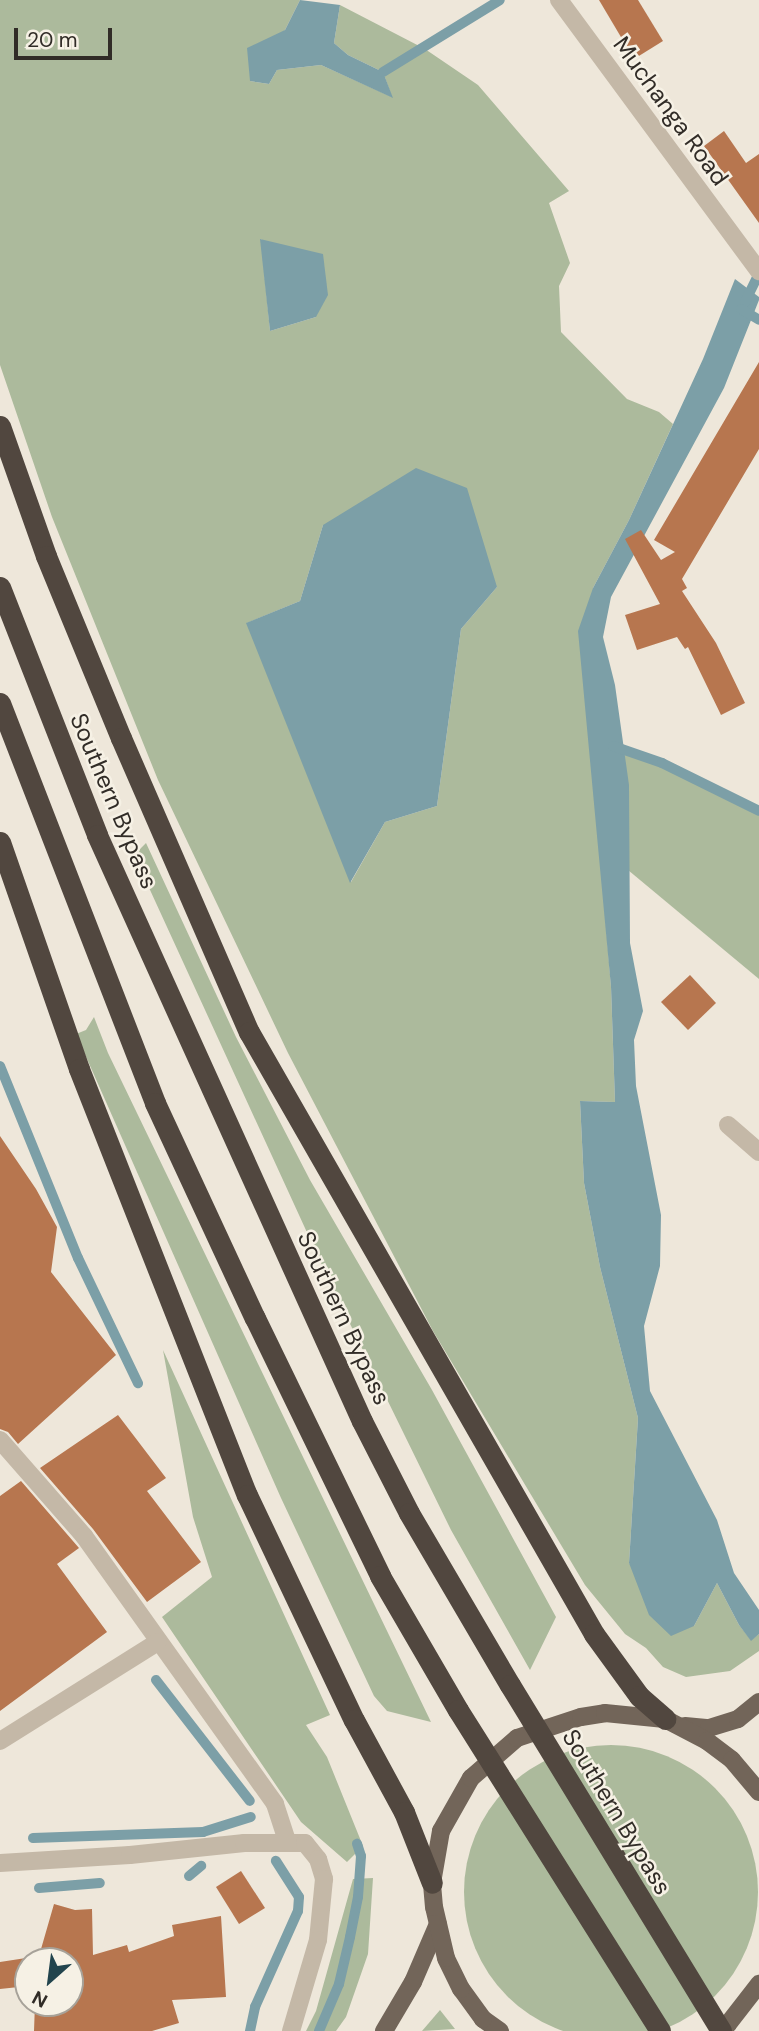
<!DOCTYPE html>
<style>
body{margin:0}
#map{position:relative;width:759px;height:2031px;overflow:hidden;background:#eee7da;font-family:"DM Sans",sans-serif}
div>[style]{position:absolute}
.green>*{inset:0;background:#acba9c}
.round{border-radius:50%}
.water>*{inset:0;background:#7c9fa7}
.stream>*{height:10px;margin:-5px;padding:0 5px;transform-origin:5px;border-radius:5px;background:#7c9fa7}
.building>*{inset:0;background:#b7764f}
.minor>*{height:18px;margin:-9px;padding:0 9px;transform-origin:9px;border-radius:9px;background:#c4b8a7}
.major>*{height:18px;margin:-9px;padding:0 9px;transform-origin:9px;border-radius:9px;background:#726559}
.highway>*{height:21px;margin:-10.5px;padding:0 10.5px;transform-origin:10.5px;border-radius:10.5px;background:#51473f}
span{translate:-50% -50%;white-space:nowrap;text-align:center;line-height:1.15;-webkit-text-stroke:5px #f6f1e5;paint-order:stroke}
.street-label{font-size:24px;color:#312c27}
.north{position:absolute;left:14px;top:1947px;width:70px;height:70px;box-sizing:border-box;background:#f6f1e5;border:2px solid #a7a299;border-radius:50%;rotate:208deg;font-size:19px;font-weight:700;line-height:28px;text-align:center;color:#312c27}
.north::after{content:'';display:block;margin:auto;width:24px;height:32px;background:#22444d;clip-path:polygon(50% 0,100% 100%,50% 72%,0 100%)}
.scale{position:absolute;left:14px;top:28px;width:98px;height:32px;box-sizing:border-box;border:4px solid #312c27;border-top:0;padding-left:9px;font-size:21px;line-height:24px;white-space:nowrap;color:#312c27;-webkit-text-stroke:5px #f6f1e5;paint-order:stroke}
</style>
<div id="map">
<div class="green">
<div style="clip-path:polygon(evenodd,0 0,300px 0,285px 30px,250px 81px,269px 84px,277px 70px,321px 65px,392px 97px,383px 72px,348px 55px,334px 43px,340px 5px,425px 49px,478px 85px,569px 191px,549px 203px,570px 263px,559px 286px,561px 332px,627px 399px,659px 412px,673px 424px,629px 520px,593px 588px,599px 839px,611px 987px,615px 1102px,580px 1101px,584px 1183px,600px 1267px,638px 1418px,629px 1563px,694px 1626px,717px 1583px,739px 1625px,751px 1640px,759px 1634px,759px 1651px,730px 1671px,686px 1677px,663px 1667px,646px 1648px,625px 1634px,585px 1585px,433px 1331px,288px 1053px,158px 780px,52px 517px,0 365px,0 0,261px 239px,316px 317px,270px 331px,261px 239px,0 0,323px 525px,497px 587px,461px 629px,437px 806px,385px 822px,351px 882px,247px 623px,300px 601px,323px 525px)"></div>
<div style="clip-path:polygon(624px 751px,662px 763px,759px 811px,759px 979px,628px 870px)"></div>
<div style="clip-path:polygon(146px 843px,236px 1037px,310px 1180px,432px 1390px,556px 1617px,530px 1670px,451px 1530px,332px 1287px,134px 855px)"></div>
<div style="clip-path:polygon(94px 1017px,108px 1053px,431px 1722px,387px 1711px,374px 1696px,281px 1498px,76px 1034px,86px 1030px)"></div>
<div style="clip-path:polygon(163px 1350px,330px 1715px,306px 1725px,327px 1757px,363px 1846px,347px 1862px,301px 1822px,162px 1617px,212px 1577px,193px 1517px)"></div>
<div class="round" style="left:464px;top:1745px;width:294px;height:294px"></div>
<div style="clip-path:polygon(373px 1878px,368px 1954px,346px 2017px,336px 2031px,306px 2031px,316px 2011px,353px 1879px)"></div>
<div style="clip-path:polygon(440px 2010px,455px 2029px,422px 2031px)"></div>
</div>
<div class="water">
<div style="clip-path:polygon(300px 0,340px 5px,334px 43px,348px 55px,383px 72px,393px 98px,321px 65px,277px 70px,269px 84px,250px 81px,247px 48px,285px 30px)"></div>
<div style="clip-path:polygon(260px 239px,323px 254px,328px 295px,316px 317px,270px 331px)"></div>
<div style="clip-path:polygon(735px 279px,759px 297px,759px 300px,724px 388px,611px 597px,603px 637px,615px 685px,629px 785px,630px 943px,643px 1011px,634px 1040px,636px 1086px,661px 1215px,660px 1266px,644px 1326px,650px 1391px,717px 1520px,734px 1573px,759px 1610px,759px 1634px,751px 1641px,739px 1625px,717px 1583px,694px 1626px,671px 1636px,649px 1615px,629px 1563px,638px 1418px,600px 1267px,584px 1183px,580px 1101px,615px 1102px,611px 987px,578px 631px,593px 588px,629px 520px,703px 359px)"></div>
<div style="clip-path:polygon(416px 468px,467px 488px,497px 587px,461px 629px,437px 806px,385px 822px,350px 883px,246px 623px,300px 601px,323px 525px)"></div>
</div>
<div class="stream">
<div style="left:383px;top:72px;width:137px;rotate:-31.6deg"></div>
<div style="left:745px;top:302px;width:32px;rotate:-64deg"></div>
<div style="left:741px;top:309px;width:21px;rotate:31deg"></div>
<div style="left:613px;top:746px;width:52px;rotate:19.1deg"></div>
<div style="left:662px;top:763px;width:108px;rotate:26.3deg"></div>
<div style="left:0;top:1066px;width:207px;rotate:67.9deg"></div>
<div style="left:78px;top:1258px;width:139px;rotate:64.4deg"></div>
<div style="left:156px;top:1680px;width:153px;rotate:52.2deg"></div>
<div style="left:33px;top:1838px;width:170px;rotate:-2deg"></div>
<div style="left:203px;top:1832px;width:50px;rotate:-17.4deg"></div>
<div style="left:189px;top:1876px;width:16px;rotate:-40deg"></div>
<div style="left:39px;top:1888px;width:61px;rotate:-4.7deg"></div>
<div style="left:250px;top:2031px;width:25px;rotate:-78deg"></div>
<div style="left:255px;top:2007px;width:105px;rotate:-65.9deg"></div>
<div style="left:298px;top:1911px;width:14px;rotate:-86deg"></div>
<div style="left:299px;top:1897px;width:43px;rotate:-122.6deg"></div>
<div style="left:319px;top:2031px;width:51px;rotate:-66.9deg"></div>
<div style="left:339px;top:1984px;width:48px;rotate:-76.8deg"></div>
<div style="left:350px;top:1937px;width:41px;rotate:-78.7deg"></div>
<div style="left:358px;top:1897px;width:41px;rotate:-85.8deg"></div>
<div style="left:361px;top:1856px;width:13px;rotate:-108deg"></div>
</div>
<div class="building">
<div style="clip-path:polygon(599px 0,638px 0,663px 41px,634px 59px)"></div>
<div style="clip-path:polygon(724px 131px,746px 163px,759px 154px,759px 223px,704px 146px)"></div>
<div style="clip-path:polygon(759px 362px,759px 449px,682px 579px,687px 588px,682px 591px,716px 643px,745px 703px,721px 715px,688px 647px,685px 649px,677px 637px,637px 650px,625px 615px,660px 604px,625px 539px,641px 530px,661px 560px,675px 552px,654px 540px)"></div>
<div style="clip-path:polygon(690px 975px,716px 1003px,688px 1030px,661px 1002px)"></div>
<div style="clip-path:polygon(0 1136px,36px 1189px,57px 1227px,51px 1272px,116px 1355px,18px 1444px,8px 1432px,0 1429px)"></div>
<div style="clip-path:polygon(118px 1415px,166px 1478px,147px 1491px,201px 1562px,147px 1602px,93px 1529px,40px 1468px)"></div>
<div style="clip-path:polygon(21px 1481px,79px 1548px,57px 1564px,107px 1632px,0 1711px,0 1496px)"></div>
<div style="clip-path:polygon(241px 1871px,265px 1908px,239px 1924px,216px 1887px)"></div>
<div style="clip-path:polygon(54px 1904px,75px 1910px,92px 1909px,93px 1955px,127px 1945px,129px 1952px,174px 1936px,172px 1925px,221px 1916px,226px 1997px,172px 2000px,179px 2023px,152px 2031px,34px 2031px,35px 2003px,70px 2003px,70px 1961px,28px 1961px,28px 1986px,0 1989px,0 1962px,39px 1956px)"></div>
</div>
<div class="minor">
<div style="left:559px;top:0;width:337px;rotate:53.6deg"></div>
<div style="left:728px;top:1125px;width:41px;rotate:41.1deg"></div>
<div style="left:0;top:1440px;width:128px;rotate:48.8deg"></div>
<div style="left:84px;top:1536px;width:329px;rotate:54.5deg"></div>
<div style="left:275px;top:1804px;width:39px;rotate:72deg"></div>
<div style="left:0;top:1741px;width:186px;rotate:-32.1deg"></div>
<div style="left:0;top:1863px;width:130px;rotate:-3.5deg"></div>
<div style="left:130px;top:1855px;width:115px;rotate:-6deg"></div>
<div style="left:244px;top:1843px;width:61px"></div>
<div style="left:305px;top:1843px;width:21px;rotate:51deg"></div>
<div style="left:318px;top:1859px;width:21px;rotate:73deg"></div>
<div style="left:324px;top:1879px;width:61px;rotate:95.6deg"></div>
<div style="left:318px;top:1940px;width:95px;rotate:106.5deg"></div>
</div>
<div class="major">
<div style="left:685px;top:1726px;width:24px;rotate:5deg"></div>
<div style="left:709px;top:1728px;width:30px;rotate:-17deg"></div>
<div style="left:738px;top:1719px;width:27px;rotate:-39deg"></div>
<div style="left:384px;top:2031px;width:57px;rotate:-59.4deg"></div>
<div style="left:413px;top:1982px;width:63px;rotate:-66.7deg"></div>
<div style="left:500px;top:2031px;width:21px;rotate:-145deg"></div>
<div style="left:483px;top:2019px;width:37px;rotate:-126deg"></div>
<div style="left:461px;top:1989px;width:34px;rotate:-116deg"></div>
<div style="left:446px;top:1958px;width:52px;rotate:-103.2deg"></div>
<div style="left:434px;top:1907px;width:24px;rotate:-95deg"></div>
<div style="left:432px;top:1883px;width:53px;rotate:-80.2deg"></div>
<div style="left:441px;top:1831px;width:61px;rotate:-60.5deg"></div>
<div style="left:471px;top:1778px;width:61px;rotate:-41deg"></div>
<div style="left:517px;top:1738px;width:67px;rotate:-18.2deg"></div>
<div style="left:581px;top:1717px;width:24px;rotate:-9deg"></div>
<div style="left:605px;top:1713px;width:60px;rotate:5.7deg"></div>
<div style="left:665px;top:1719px;width:47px;rotate:27.6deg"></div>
<div style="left:707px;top:1741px;width:31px;rotate:37deg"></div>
<div style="left:732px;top:1760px;width:42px;rotate:49.8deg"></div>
<div style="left:718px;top:2031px;width:12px;rotate:-35deg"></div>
<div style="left:728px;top:2024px;width:51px;rotate:-52.2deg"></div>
</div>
<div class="highway">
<div style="left:0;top:426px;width:138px;rotate:70.5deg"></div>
<div style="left:46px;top:556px;width:197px;rotate:67.6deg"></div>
<div style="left:121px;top:738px;width:321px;rotate:66.5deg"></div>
<div style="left:249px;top:1032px;width:694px;rotate:60.18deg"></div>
<div style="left:594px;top:1634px;width:77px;rotate:54deg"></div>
<div style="left:639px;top:1696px;width:35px;rotate:41deg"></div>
<div style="left:0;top:587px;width:266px;rotate:68.6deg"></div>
<div style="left:97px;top:835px;width:643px;rotate:65.67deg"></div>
<div style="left:362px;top:1421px;width:103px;rotate:62.9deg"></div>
<div style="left:409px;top:1513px;width:199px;rotate:59.6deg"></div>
<div style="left:510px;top:1685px;width:405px;rotate:58.6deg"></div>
<div style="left:0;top:703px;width:429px;rotate:68.8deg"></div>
<div style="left:155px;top:1103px;width:237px;rotate:65.1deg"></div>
<div style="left:255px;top:1318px;width:287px;rotate:64.1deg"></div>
<div style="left:380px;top:1576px;width:155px;rotate:59.8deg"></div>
<div style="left:458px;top:1710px;width:379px;rotate:57.8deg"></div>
<div style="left:0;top:842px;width:240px;rotate:70.8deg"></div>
<div style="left:79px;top:1069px;width:458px;rotate:68.5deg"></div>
<div style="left:247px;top:1495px;width:249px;rotate:64.6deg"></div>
<div style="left:354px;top:1720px;width:105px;rotate:61.5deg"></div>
<div style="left:404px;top:1812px;width:76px;rotate:68.5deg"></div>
</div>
<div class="street-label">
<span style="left:671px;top:111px;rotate:54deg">Muchanga Road</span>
<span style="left:114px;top:801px;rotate:67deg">Southern Bypass</span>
<span style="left:344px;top:1318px;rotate:65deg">Southern Bypass</span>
<span style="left:617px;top:1812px;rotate:59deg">Southern Bypass</span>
</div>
<div class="north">N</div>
<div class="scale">20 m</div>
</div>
